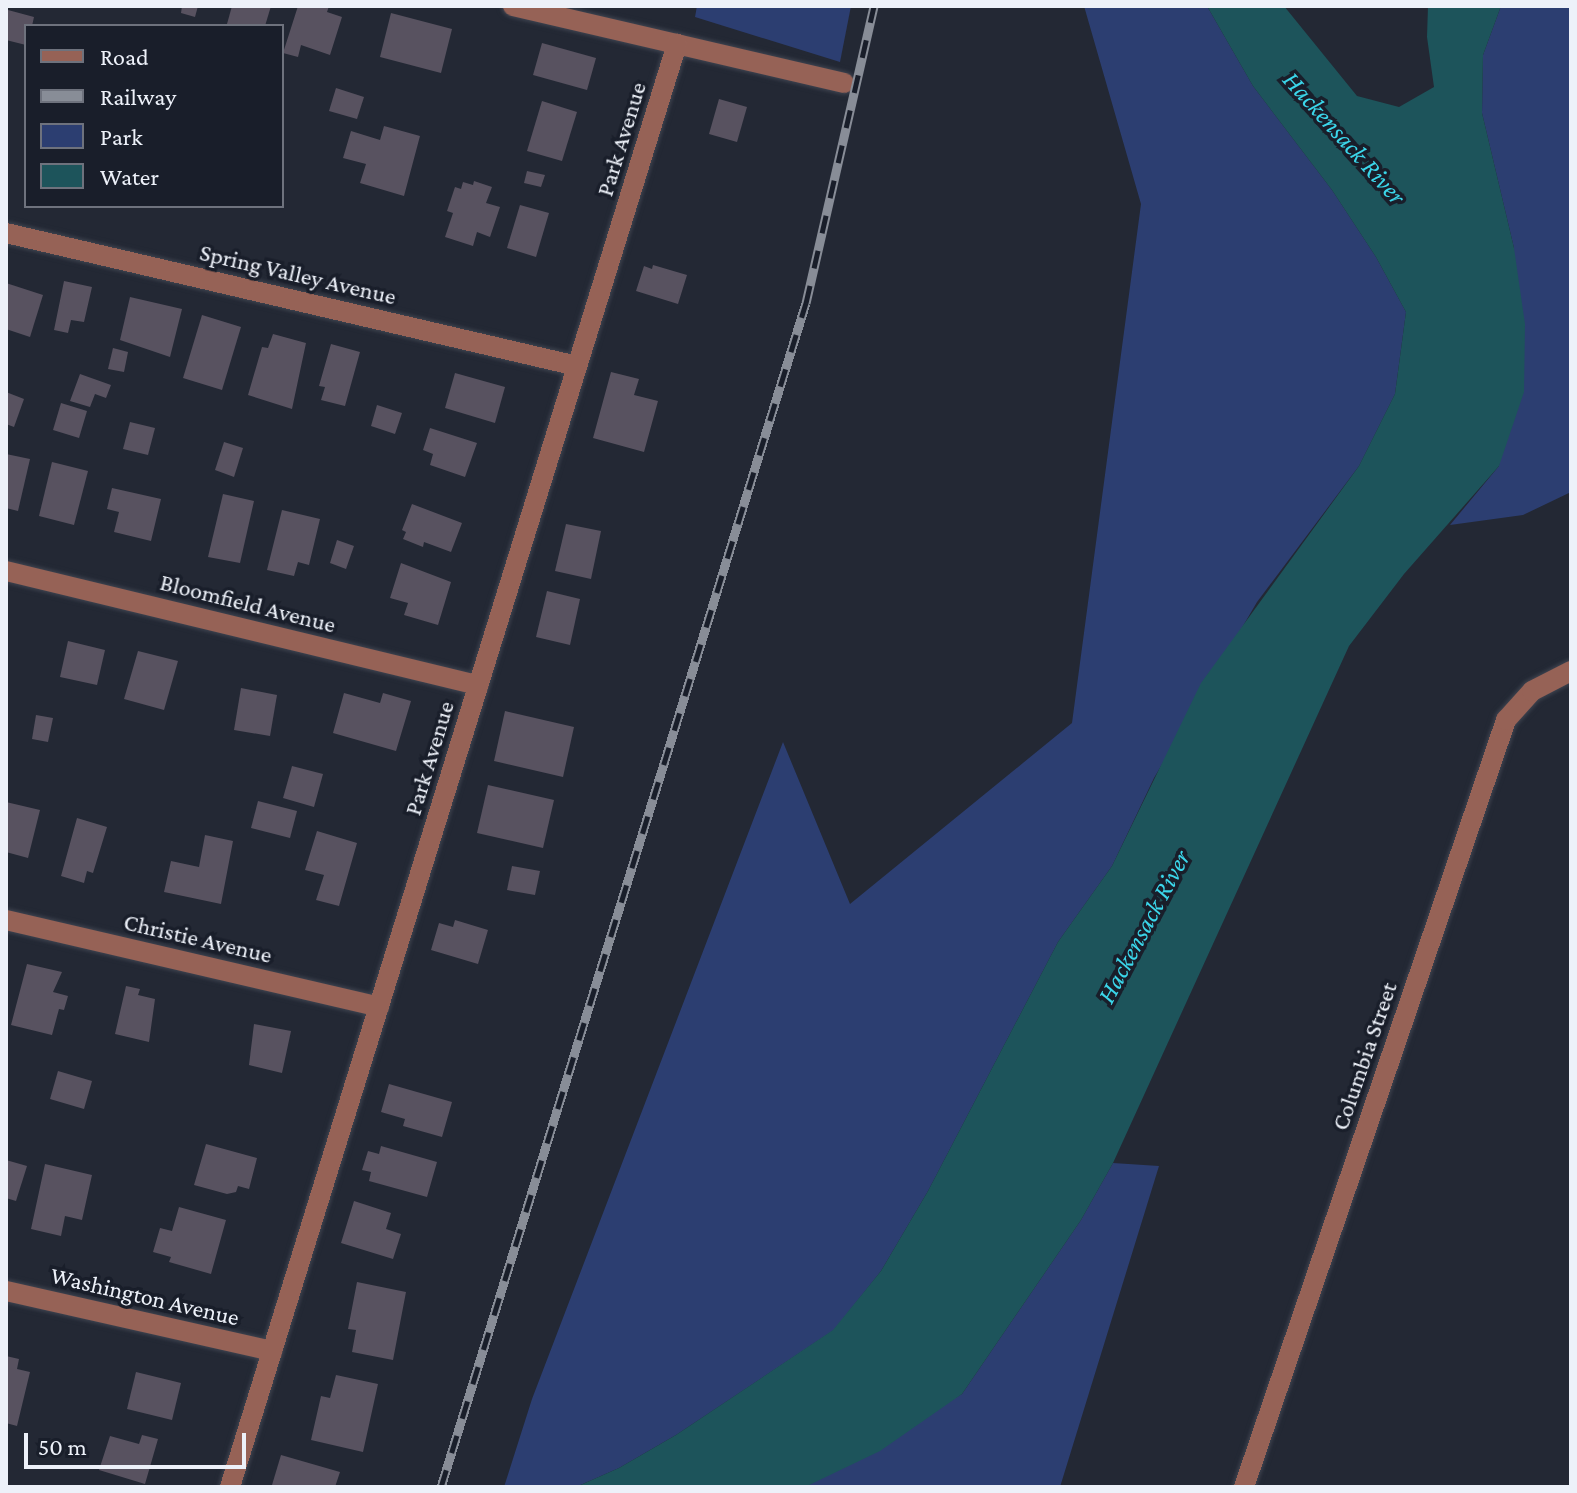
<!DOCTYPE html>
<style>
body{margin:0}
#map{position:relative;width:1577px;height:1493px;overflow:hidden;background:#232834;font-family:"Crimson Pro",serif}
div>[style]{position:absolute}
.green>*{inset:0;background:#2c3e71}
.water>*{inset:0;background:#1d545b}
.building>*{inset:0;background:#585260}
.roads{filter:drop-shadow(0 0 2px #3f4450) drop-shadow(0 0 2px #3f4450)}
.minor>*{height:20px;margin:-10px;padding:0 10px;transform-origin:10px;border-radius:10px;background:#966256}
.rail>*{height:9px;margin-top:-4.5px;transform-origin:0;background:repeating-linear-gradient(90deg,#191e2a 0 18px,#888d97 0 36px);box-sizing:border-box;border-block:2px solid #888d97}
span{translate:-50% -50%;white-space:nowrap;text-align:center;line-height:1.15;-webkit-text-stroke:7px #191e2a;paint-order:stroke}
.street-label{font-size:24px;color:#edf1f9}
.water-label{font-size:26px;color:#3bd6ea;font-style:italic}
.frame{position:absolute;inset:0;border:8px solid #edf1f9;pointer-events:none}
.legend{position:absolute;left:24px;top:24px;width:260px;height:184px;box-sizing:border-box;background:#191e2a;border:2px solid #6e727d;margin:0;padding:10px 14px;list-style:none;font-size:24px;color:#edf1f9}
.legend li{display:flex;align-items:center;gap:16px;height:40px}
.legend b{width:40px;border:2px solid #6e727d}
.scale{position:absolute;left:24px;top:1433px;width:222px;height:36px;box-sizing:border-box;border:4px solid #edf1f9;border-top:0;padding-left:10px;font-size:24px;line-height:28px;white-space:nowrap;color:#edf1f9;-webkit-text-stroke:6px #191e2a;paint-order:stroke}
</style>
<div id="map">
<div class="green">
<div style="clip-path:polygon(697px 6px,851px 6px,840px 62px,695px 17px)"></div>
<div style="clip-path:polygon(1084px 6px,1207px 6px,1253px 86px,1332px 190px,1376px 257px,1406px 312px,1395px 394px,1359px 466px,1257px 602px,1154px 778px,1112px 866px,1058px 942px,928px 1191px,881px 1271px,834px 1330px,676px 1435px,619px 1468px,576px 1487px,504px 1487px,532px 1399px,783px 742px,850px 904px,1072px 723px,1141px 204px)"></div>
<div style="clip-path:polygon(1501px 6px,1571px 6px,1571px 492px,1523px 515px,1450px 525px,1499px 466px,1514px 248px,1482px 113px,1483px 55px)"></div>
<div style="clip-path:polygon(1113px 1163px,1159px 1166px,1060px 1487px,805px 1487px,962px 1394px,1081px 1220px)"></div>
</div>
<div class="water">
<div style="clip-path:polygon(1207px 6px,1284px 6px,1357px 96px,1399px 107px,1434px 87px,1427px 37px,1428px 6px,1501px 6px,1483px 55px,1482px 113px,1514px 248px,1525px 324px,1524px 392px,1499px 466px,1404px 574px,1349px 646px,1113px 1163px,1081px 1220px,962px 1394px,880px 1451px,805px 1487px,576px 1487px,619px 1468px,676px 1435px,833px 1330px,881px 1271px,928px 1191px,1058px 942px,1112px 866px,1201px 683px,1359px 466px,1395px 394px,1406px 312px,1376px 257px,1332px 190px,1253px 86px)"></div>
</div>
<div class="building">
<div style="clip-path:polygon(182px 6px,198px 6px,195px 17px,181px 13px)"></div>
<div style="clip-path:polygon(232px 6px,271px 6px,265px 26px,227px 24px)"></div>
<div style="clip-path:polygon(298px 6px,329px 6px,327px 12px,342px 17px,330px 55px,301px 45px,298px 57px,283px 53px)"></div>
<div style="clip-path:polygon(8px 10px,34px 17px,32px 26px,26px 26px,26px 45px,6px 40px)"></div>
<div style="clip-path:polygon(391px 13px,452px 29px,441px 73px,380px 57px)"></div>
<div style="clip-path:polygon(542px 43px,596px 58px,587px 90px,533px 75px)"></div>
<div style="clip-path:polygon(336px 88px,364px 97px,357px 119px,329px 111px)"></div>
<div style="clip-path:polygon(719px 99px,747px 107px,737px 142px,709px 134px)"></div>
<div style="clip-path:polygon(542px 101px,577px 112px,562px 161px,527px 151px)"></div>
<div style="clip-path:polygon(384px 126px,420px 136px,404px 196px,360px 183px,366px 164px,343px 158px,351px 131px,380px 140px)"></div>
<div style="clip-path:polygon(527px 171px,545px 175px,541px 187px,524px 183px)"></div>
<div style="clip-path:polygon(474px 181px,492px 187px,486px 203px,500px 207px,490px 237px,477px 232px,473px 246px,445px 237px,453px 213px,447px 211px,455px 187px,461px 189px,463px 182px,473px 185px)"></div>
<div style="clip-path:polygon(520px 205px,549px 213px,536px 257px,507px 248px)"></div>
<div style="clip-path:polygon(653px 265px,687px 275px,678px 304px,636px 291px,644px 266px,652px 269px)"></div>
<div style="clip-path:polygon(64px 281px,92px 287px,84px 322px,71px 320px,68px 333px,54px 330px)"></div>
<div style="clip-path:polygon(6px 283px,43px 295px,30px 337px,6px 329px)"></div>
<div style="clip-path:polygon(130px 297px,182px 309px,170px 357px,120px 340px)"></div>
<div style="clip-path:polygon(202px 315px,241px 327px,222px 390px,183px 378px)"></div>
<div style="clip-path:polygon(273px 334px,306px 343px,292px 409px,248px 395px,262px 347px,268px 348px)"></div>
<div style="clip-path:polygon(331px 344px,360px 352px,345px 406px,321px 400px,325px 387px,319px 386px)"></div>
<div style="clip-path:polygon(113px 348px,128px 352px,124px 372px,108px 369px)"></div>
<div style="clip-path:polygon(611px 372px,639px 379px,634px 395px,658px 401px,644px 452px,593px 438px)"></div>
<div style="clip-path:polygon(455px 373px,505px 387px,495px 423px,445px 408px)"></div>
<div style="clip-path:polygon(80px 374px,111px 385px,106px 398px,95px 394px,90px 407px,70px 401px)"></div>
<div style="clip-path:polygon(6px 392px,24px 399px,14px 427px,6px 424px)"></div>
<div style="clip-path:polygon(61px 403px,87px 411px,79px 438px,53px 430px)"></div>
<div style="clip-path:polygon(377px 405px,402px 413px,395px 434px,371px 426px)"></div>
<div style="clip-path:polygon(130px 422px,155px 428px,148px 455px,123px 449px)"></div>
<div style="clip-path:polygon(430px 428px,477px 443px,465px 477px,430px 465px,433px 454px,423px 450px)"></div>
<div style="clip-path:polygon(224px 442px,243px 448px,234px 477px,215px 470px)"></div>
<div style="clip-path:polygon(6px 454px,30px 459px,18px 511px,6px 508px)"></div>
<div style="clip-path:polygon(52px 462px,88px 471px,74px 525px,39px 516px)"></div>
<div style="clip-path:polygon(112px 488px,161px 499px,151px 541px,114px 532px,119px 512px,107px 509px)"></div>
<div style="clip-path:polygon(223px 494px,254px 501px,240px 563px,208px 557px)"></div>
<div style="clip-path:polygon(412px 504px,462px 523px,451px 552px,424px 542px,423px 547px,403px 539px,406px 532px,402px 530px)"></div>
<div style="clip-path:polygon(282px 510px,320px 519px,309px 565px,298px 562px,294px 576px,267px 570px)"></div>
<div style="clip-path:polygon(566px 524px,601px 531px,591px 579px,555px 571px)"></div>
<div style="clip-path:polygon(337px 540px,354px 546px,346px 569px,330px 563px)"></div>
<div style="clip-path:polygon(401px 563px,451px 582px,438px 625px,404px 615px,408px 603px,390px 598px)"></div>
<div style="clip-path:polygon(547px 591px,580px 599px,570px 645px,536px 637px)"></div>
<div style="clip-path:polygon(68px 641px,105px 650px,97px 685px,60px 677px)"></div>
<div style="clip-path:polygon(138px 651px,178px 661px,164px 710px,124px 699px)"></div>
<div style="clip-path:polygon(241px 688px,277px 695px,270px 736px,234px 730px)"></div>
<div style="clip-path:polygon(344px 693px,380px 703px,383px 693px,411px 701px,396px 751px,333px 733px)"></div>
<div style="clip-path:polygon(505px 711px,574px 727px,563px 777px,494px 761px)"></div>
<div style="clip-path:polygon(36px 715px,53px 718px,48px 742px,32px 739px)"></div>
<div style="clip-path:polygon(292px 766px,323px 774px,314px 807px,283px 798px)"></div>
<div style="clip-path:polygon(488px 785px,554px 800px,543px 848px,477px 833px)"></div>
<div style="clip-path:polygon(258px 801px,297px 811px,290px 838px,251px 828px)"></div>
<div style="clip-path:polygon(6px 802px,40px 810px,28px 858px,6px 852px)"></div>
<div style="clip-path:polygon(77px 818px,107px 827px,93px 873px,87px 871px,84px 883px,61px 876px)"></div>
<div style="clip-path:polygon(317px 831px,357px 843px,339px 906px,316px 900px,324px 875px,305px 870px)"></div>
<div style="clip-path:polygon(205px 835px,233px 841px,221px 904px,164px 892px,171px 861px,199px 867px)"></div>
<div style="clip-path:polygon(512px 866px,540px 871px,535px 895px,507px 890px)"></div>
<div style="clip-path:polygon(455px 920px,488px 930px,478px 964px,431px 950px,439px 923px,453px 927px)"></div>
<div style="clip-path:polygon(27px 964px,62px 972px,53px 992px,68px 996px,64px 1010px,59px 1009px,52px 1035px,11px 1025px)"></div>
<div style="clip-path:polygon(126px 986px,140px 989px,138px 995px,155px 999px,149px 1042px,115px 1034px)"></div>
<div style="clip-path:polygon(254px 1024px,291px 1031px,282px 1073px,249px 1065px)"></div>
<div style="clip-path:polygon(58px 1071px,92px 1081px,84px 1109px,50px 1099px)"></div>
<div style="clip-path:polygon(389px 1084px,452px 1102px,442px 1137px,403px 1126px,405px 1119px,381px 1112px)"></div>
<div style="clip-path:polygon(206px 1144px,257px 1158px,249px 1189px,238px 1186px,236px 1192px,227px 1194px,194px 1185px)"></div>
<div style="clip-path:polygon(381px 1146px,437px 1162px,427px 1197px,369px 1181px,371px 1172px,362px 1170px,368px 1151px,379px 1154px)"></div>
<div style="clip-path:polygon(6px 1160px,27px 1166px,16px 1201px,6px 1198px)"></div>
<div style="clip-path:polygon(45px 1164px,92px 1175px,82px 1220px,65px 1216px,61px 1236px,31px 1229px)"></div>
<div style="clip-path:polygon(354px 1201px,391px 1213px,386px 1229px,401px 1234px,393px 1259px,341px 1243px)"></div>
<div style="clip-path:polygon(179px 1207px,226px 1220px,211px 1274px,169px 1262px,171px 1257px,153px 1252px,160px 1228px,172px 1231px)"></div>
<div style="clip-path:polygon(357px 1282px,406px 1292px,393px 1360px,352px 1352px,356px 1330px,348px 1329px)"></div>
<div style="clip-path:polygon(6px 1356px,19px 1359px,17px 1369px,30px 1372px,17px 1426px,6px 1423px)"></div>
<div style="clip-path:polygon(136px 1372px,181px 1383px,172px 1420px,127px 1409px)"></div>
<div style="clip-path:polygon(336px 1375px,378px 1384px,363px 1452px,311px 1440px,321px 1396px,330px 1398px)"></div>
<div style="clip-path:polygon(142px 1435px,158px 1439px,145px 1484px,99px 1470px,110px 1436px,139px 1444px)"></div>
<div style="clip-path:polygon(281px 1455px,340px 1472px,335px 1487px,272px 1485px)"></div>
</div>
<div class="roads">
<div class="minor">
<div style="left:513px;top:6px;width:340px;rotate:13.1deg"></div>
<div style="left:6px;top:233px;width:586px;rotate:13.11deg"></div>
<div style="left:6px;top:571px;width:486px;rotate:13.6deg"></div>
<div style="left:6px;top:920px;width:383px;rotate:13.1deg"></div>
<div style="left:6px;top:1291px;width:273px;rotate:12.7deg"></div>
<div style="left:230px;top:1487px;width:1511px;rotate:-72.79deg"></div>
<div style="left:1244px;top:1487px;width:811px;rotate:-71.14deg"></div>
<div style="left:1506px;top:720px;width:39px;rotate:-48deg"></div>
<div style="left:1532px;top:691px;width:44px;rotate:-27.1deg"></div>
</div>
</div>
<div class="rail">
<div style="left:441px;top:1487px;width:1239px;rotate:-72.87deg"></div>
<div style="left:806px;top:303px;width:305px;rotate:-77.1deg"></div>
</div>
<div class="street-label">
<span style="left:621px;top:139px;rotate:-73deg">Park Avenue</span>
<span style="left:298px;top:274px;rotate:13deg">Spring Valley Avenue</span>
<span style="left:248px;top:603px;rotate:14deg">Bloomfield Avenue</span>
<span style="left:429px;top:758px;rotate:-73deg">Park Avenue</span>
<span style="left:198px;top:938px;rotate:13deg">Christie Avenue</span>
<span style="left:1364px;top:1056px;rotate:-71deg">Columbia Street</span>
<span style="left:145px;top:1296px;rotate:13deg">Washington Avenue</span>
</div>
<div class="water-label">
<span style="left:1344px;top:138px;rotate:48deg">Hackensack River</span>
<span style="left:1144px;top:927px;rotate:-62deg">Hackensack River</span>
</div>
<div class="frame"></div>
<ul class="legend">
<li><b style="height:10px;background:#966256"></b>Road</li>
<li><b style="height:10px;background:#888d97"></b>Railway</li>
<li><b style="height:22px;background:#2c3e71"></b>Park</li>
<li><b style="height:22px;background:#1d545b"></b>Water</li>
</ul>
<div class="scale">50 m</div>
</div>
